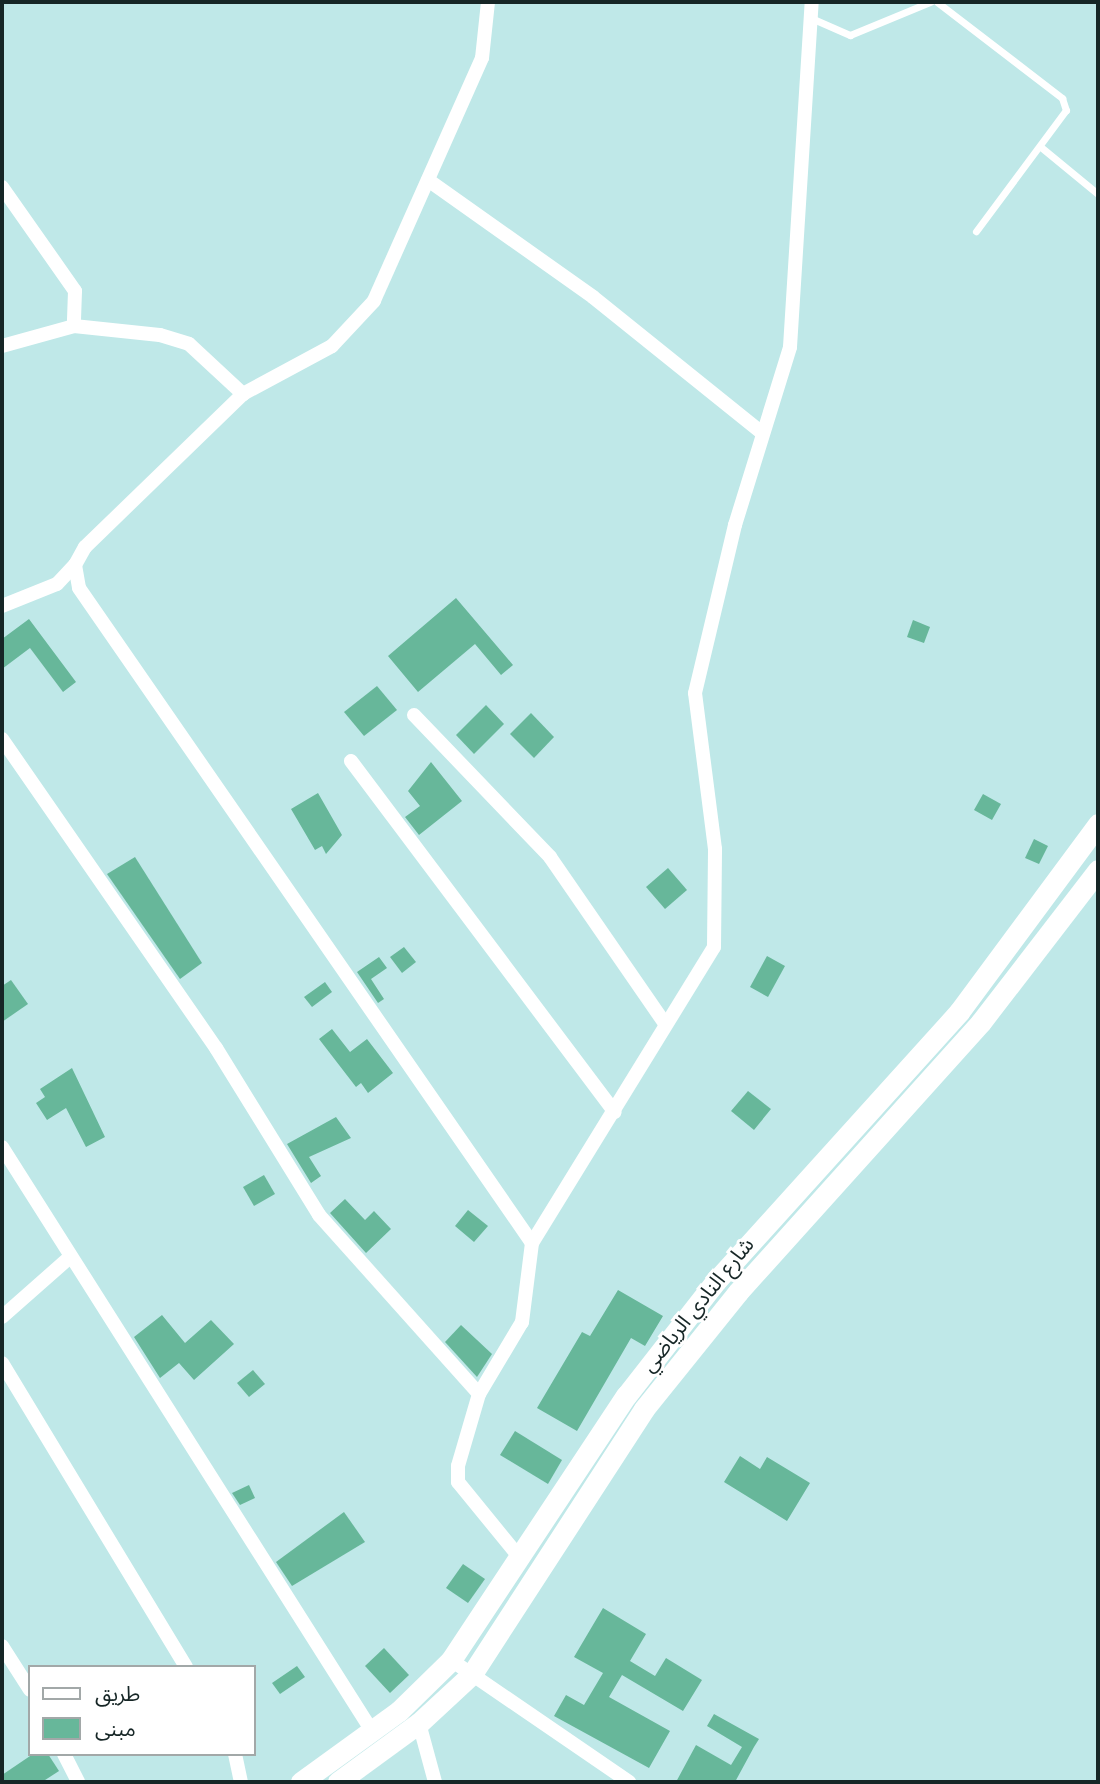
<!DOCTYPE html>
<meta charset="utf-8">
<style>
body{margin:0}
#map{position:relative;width:1100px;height:1784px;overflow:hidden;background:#bfe8e8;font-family:Overpass,"Noto Sans Arabic",sans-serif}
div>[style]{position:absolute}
.building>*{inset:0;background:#67b79a}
.lane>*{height:7px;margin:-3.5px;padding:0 3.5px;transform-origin:3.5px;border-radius:3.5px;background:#fff}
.street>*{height:14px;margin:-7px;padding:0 7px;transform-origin:7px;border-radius:7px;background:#fff}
.secondary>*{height:21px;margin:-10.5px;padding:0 10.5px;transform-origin:10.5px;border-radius:10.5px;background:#fff}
span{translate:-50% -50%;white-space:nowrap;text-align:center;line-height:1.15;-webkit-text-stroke:6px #fff;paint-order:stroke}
.street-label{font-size:21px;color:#162626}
.frame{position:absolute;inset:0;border:4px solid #162626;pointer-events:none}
.legend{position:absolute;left:28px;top:1665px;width:228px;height:91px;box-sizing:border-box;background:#fff;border:2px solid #a2a8a8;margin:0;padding:9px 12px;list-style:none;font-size:21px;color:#162626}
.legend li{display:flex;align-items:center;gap:14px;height:35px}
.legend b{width:35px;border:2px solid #a2a8a8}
</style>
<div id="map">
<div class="building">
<div style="clip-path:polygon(456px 598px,513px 665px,501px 675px,475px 644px,418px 692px,388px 656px)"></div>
<div style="clip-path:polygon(29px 619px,76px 682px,63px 692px,30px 648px,2px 669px,2px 639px)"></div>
<div style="clip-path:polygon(913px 620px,930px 627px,924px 643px,907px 637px)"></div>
<div style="clip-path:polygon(377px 686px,397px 710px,364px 736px,344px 712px)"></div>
<div style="clip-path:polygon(486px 705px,504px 724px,474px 754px,456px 735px)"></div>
<div style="clip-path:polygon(531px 713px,554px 737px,534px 758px,510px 734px)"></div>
<div style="clip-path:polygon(431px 762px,462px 801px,419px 835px,405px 817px,420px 806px,408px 791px)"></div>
<div style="clip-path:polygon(318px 793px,342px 835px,326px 854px,322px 846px,315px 850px,291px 809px)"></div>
<div style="clip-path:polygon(983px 794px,1001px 804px,992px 820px,974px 810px)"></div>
<div style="clip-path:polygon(1034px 839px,1048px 846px,1039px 864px,1025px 858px)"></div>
<div style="clip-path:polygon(135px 857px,202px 963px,180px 979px,107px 874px)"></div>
<div style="clip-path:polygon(668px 868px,687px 890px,665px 909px,646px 887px)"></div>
<div style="clip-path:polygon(404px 947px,416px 962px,402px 973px,390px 957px)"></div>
<div style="clip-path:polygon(767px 956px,785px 966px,768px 997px,750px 987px)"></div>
<div style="clip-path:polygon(379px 957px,387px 968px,371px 979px,384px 999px,378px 1003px,357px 972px)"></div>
<div style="clip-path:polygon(11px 980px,28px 1004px,2px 1022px,2px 986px)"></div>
<div style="clip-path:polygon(325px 982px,332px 992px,312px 1007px,304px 997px)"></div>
<div style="clip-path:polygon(332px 1029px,350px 1052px,367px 1039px,393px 1073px,368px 1093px,361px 1083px,356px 1087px,319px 1039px)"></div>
<div style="clip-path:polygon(72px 1068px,105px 1137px,86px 1147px,66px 1108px,47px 1120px,36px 1103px,45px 1097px,40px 1089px)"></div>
<div style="clip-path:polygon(748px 1091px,771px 1109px,754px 1130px,731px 1111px)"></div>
<div style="clip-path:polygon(336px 1117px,351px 1138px,309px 1157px,321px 1176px,311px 1183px,287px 1144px)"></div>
<div style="clip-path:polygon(264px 1175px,275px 1194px,254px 1206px,243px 1187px)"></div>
<div style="clip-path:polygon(345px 1199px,365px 1220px,374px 1211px,391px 1229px,366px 1253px,330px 1213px)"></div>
<div style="clip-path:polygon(468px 1210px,488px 1226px,474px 1242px,455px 1226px)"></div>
<div style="clip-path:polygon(618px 1290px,663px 1316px,645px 1346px,631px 1338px,577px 1431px,537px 1408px,582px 1332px,590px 1336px)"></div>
<div style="clip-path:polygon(162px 1315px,185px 1343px,211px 1320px,234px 1344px,194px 1380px,179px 1363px,160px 1378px,134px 1337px)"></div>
<div style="clip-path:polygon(461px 1325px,492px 1354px,477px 1377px,445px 1342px)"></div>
<div style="clip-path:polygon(253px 1370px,265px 1384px,249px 1397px,237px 1383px)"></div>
<div style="clip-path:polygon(515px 1431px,562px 1460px,548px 1484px,500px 1455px)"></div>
<div style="clip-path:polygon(740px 1456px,760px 1469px,767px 1457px,810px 1483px,787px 1521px,724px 1482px)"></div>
<div style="clip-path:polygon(249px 1485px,255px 1498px,240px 1505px,232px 1493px)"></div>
<div style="clip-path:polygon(344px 1512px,365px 1542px,292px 1586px,276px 1562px)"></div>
<div style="clip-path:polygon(463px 1564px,485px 1579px,468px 1603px,446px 1588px)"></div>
<div style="clip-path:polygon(603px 1608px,646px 1634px,630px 1661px,655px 1676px,666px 1658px,702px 1680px,683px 1711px,622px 1675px,609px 1697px,670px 1731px,649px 1768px,554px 1716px,566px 1695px,584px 1705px,603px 1673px,574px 1657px)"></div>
<div style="clip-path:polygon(384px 1648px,409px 1675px,390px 1693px,365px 1666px)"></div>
<div style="clip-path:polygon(297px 1666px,305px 1677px,280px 1694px,272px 1683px)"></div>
<div style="clip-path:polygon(714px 1714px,759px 1739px,754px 1747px,735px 1782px,676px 1782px,696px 1745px,731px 1765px,742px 1747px,707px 1726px)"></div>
<div style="clip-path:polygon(33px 1754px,48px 1754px,59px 1771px,42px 1782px,2px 1782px,2px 1775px)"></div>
</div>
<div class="lane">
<div style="left:937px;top:2px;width:158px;rotate:37.5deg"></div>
<div style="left:1062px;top:98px;width:13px;rotate:72deg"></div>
<div style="left:1066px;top:110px;width:151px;rotate:126.6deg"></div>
<div style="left:811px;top:18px;width:43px;rotate:23.6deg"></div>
<div style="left:850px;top:35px;width:87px;rotate:-22.4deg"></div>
<div style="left:1042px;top:148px;width:72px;rotate:39.4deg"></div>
</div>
<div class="street">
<div style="left:488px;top:2px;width:56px;rotate:96.1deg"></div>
<div style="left:482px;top:58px;width:266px;rotate:114deg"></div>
<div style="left:374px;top:301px;width:62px;rotate:133deg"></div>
<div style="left:332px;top:346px;width:101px;rotate:151.7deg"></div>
<div style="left:243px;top:394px;width:220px;rotate:135.9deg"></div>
<div style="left:85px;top:547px;width:21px;rotate:119deg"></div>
<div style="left:75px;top:565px;width:23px;rotate:80deg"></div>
<div style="left:79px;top:588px;width:796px;rotate:55.33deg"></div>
<div style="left:532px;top:1243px;width:80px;rotate:97.2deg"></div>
<div style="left:522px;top:1322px;width:84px;rotate:120.8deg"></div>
<div style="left:479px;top:1394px;width:75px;rotate:106.3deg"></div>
<div style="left:458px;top:1466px;width:16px;rotate:90deg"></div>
<div style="left:458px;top:1482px;width:98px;rotate:50.8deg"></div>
<div style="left:428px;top:180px;width:202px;rotate:35.3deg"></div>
<div style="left:593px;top:297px;width:216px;rotate:38.8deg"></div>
<div style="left:2px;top:187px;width:127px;rotate:54.9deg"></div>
<div style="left:75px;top:291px;width:35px;rotate:92deg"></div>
<div style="left:2px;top:346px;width:75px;rotate:-15.5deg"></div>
<div style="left:74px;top:326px;width:86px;rotate:6deg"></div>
<div style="left:160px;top:335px;width:30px;rotate:17deg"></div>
<div style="left:189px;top:344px;width:74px;rotate:42.8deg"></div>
<div style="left:2px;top:606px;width:59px;rotate:-21.8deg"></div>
<div style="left:57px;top:584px;width:26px;rotate:-47deg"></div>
<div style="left:414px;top:715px;width:197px;rotate:46.2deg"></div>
<div style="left:550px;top:857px;width:203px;rotate:55.4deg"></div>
<div style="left:2px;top:739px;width:376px;rotate:55.3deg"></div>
<div style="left:216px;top:1048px;width:196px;rotate:58.3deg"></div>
<div style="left:319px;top:1215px;width:240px;rotate:48.2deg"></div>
<div style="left:351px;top:761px;width:439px;rotate:53.1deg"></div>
<div style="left:2px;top:1147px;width:691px;rotate:57.64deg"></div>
<div style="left:532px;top:1243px;width:347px;rotate:-58.4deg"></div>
<div style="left:714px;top:947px;width:98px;rotate:-89.4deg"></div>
<div style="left:715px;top:849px;width:157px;rotate:-97.3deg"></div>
<div style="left:695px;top:693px;width:173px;rotate:-76.6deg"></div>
<div style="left:735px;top:525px;width:186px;rotate:-72.8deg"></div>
<div style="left:790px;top:347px;width:346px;rotate:-86.4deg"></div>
<div style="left:2px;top:1317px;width:91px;rotate:-41.4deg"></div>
<div style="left:2px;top:1363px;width:355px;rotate:58.8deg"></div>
<div style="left:2px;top:1646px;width:52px;rotate:57.5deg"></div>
<div style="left:451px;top:1660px;width:216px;rotate:34.4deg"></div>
<div style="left:419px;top:1723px;width:61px;rotate:74.8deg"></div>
<div style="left:64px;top:1754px;width:31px;rotate:63deg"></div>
<div style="left:235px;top:1754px;width:29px;rotate:78deg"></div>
</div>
<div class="secondary">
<div style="left:301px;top:1782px;width:121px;rotate:-35.9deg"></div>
<div style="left:399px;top:1711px;width:73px;rotate:-44.4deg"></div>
<div style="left:451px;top:1660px;width:317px;rotate:-56.5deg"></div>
<div style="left:626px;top:1396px;width:146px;rotate:-52deg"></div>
<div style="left:716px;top:1281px;width:363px;rotate:-47.9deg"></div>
<div style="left:959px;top:1012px;width:234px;rotate:-53.5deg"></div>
<div style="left:338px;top:1782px;width:100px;rotate:-36.1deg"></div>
<div style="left:419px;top:1723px;width:72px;rotate:-42.8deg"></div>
<div style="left:472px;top:1674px;width:316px;rotate:-57deg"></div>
<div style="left:644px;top:1409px;width:150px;rotate:-51.2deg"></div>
<div style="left:738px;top:1292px;width:363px;rotate:-48deg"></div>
<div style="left:981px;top:1022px;width:192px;rotate:-52.4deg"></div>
</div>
<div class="street-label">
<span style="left:699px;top:1306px;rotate:-51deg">شارع النادي الرياضي</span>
</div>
<div class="frame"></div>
<ul class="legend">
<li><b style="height:9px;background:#fff"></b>طريق</li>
<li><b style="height:19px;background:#67b79a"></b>مبنى</li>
</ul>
</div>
